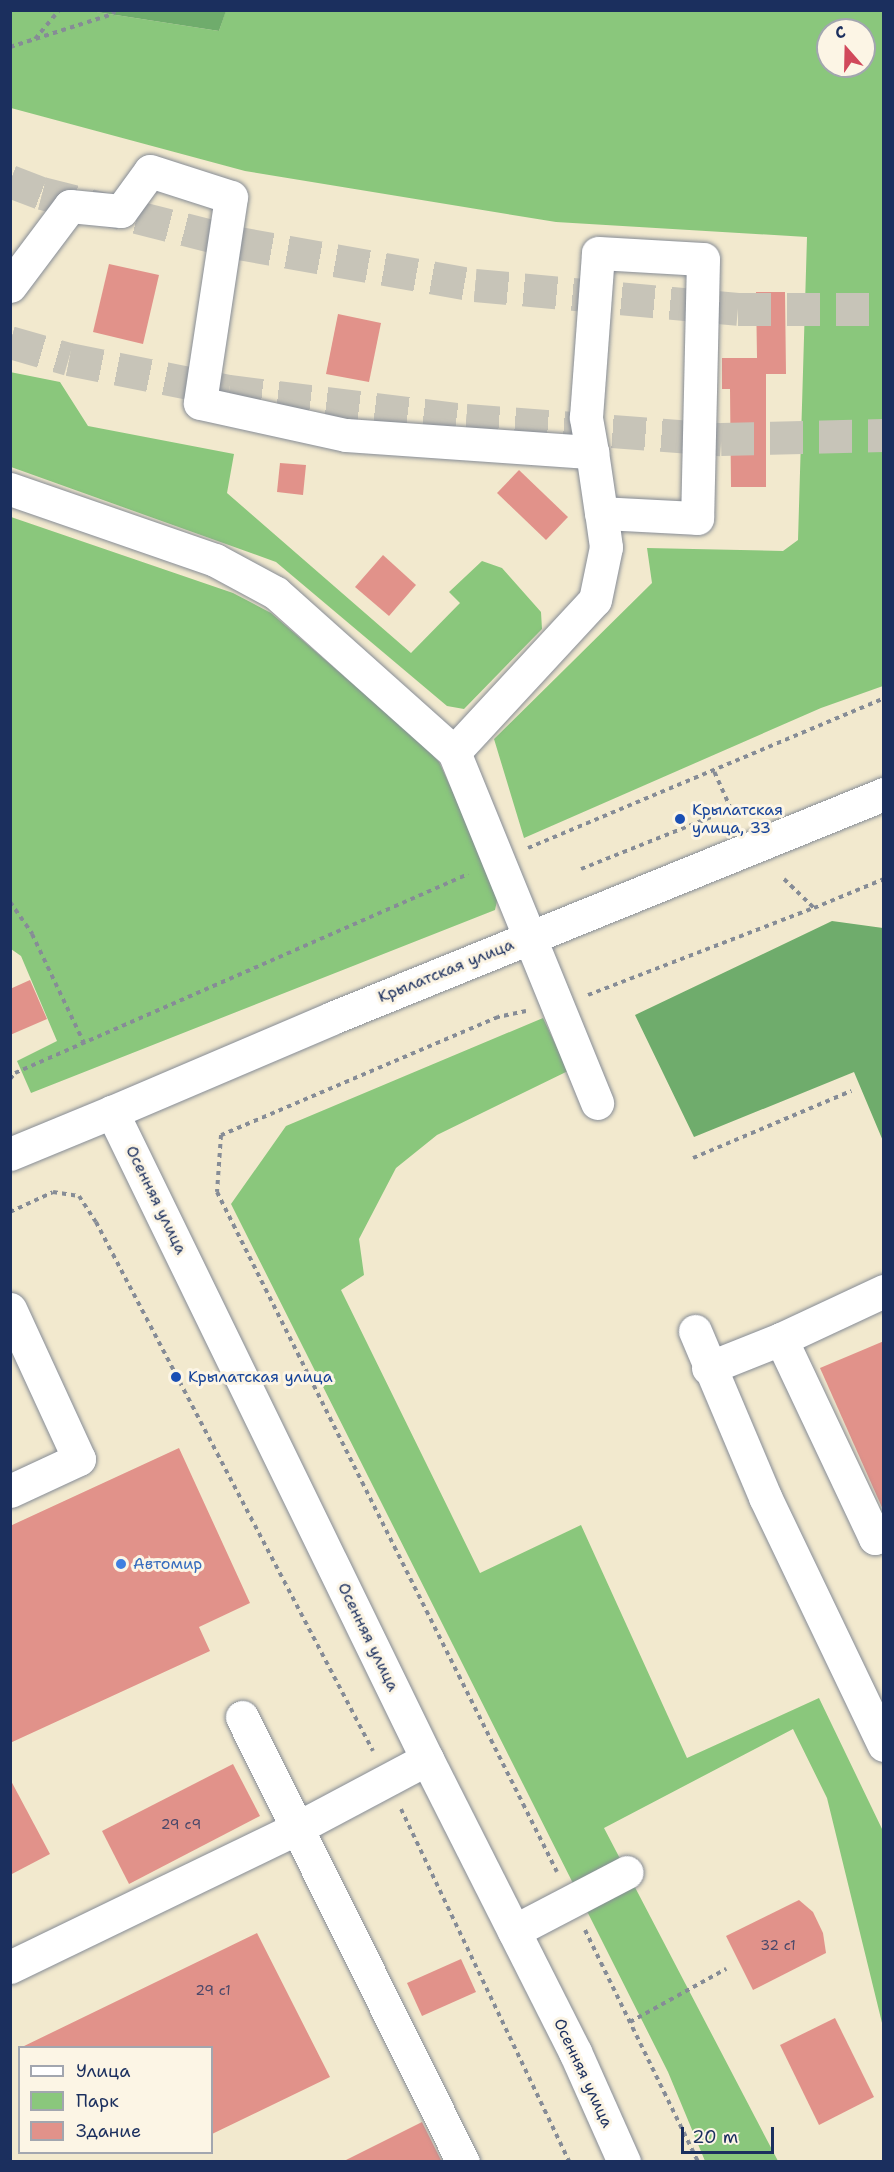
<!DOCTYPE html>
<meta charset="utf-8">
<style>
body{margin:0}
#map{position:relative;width:894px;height:2172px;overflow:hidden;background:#f2e9ce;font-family:"Shantell Sans",sans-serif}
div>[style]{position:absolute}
.green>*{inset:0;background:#8ac77c}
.forest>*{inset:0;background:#6fac6c}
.building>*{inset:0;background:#e1928a}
.major-tunnel>*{height:33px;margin-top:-16.5px;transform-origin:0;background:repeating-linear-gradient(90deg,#c7c4b8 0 33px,transparent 0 49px)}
.path>*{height:4px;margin-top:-2px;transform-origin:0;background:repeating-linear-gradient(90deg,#868c96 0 4.5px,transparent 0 9px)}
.roads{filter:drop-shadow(0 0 2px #868c96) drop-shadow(0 0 2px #868c96)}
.minor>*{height:33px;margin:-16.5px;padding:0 16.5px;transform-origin:16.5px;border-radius:16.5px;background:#fff}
.major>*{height:33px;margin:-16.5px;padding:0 16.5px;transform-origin:16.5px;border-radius:16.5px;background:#fff}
.dots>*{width:16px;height:16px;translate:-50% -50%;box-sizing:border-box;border:3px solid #fcf5e5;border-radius:50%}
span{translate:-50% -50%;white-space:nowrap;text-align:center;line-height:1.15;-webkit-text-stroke:6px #fcf5e5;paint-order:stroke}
.number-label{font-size:14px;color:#4c4869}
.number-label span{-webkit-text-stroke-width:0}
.transit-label{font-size:16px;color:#164399}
.left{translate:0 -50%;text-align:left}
.street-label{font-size:16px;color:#1b2f5e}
.shop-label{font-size:16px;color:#366cbe}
.frame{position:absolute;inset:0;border:12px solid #1b2f5e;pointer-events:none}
.legend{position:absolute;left:18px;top:2046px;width:195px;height:108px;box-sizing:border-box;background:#fcf5e5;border:2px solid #a2a6af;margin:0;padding:8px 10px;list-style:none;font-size:18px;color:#1b2f5e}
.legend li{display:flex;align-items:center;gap:12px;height:30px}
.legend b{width:30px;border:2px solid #a2a6af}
.north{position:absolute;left:816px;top:18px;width:60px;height:60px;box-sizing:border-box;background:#fcf5e5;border:2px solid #a2a6af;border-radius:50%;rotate:340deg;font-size:16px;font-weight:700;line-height:24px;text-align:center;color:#1b2f5e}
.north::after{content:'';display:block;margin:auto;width:21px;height:27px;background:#d1495b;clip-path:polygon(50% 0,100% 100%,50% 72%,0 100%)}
.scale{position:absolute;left:681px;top:2127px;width:93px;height:27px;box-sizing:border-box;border:3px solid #1b2f5e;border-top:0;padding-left:8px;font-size:18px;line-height:21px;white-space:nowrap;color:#1b2f5e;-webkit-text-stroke:4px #fcf5e5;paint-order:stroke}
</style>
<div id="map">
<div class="green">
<div style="clip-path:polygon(evenodd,226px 10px,883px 11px,883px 686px,821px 708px,524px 838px,494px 739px,652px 583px,647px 548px,783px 551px,798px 540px,807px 237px,556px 222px,245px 171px,11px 108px,10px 11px,90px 11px,219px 31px,226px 10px,828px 30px,864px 30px,864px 66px,828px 66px,828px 30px)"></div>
<div style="clip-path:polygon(10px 372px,60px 382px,88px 426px,234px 454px,227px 493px,411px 653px,460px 603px,449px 592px,482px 561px,502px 568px,541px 612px,542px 629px,464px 709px,447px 706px,276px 562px,11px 467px)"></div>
<div style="clip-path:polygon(11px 517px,233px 593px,271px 613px,420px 742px,439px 762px,499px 892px,495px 910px,31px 1093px,17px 1061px,57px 1041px,21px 956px,11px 949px)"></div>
<div style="clip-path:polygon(543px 1018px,568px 1071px,437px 1135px,396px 1168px,359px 1239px,364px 1275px,341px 1290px,480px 1573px,581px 1525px,687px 1758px,819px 1698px,883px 1831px,883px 2027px,827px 1798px,793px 1729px,604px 1828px,778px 2161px,705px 2161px,668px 2072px,231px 1204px,286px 1126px)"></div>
</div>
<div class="forest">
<div style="clip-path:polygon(90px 11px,226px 10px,226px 11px,219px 31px)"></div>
<div style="clip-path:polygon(832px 921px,883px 928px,883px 1141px,854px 1072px,694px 1137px,635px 1015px)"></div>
</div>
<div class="building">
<div style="clip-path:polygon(109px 264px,159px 275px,143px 344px,93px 332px)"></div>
<div style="clip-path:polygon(756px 292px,785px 292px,786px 374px,766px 374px,766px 487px,731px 487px,730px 389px,722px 389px,722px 358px,757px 358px)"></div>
<div style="clip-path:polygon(338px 314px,381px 323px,369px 382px,326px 374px)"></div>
<div style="clip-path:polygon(280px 463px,306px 465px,303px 495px,277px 492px)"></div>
<div style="clip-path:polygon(519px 470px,568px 517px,546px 540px,497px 493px)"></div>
<div style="clip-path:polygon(383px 555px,416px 585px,389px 616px,355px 587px)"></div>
<div style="clip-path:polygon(30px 980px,47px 1019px,10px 1035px,10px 989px)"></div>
<div style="clip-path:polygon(884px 1341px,884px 1512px,820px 1368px)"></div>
<div style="clip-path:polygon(179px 1448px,250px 1603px,199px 1627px,210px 1651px,10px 1743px,10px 1526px)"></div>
<div style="clip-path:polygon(233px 1764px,260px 1816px,129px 1884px,102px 1831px)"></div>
<div style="clip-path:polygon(10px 1779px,50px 1854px,10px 1875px)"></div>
<div style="clip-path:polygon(799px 1900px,813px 1912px,823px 1933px,826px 1953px,753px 1990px,726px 1936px)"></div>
<div style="clip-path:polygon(257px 1933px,330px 2077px,212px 2134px,212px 2048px,20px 2048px)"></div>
<div style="clip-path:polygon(461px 1959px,476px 1992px,422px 2016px,407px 1983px)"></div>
<div style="clip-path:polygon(835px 2018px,874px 2097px,819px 2125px,780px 2045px)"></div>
<div style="clip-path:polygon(422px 2122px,442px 2162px,342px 2162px)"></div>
</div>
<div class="major-tunnel">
<div style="left:10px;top:181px;width:34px;rotate:21deg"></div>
<div style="left:42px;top:193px;width:203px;rotate:14.2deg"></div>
<div style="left:239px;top:243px;width:240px;rotate:10.1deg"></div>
<div style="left:475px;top:285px;width:264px;rotate:5.2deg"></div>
<div style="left:738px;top:309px;width:146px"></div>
<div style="left:10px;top:342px;width:61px;rotate:16.1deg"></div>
<div style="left:69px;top:359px;width:163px;rotate:11.3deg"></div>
<div style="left:229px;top:391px;width:239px;rotate:7deg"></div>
<div style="left:466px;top:420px;width:256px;rotate:4.3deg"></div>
<div style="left:721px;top:439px;width:163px;rotate:-1.4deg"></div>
</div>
<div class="path">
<div style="left:35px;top:39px;width:38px;rotate:-50deg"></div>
<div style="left:10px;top:47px;width:108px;rotate:-17.8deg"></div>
<div style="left:113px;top:14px;width:4px;rotate:-63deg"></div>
<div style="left:884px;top:629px;width:23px;rotate:90deg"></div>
<div style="left:528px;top:848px;width:386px;rotate:-22.8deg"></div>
<div style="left:581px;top:869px;width:162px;rotate:-21.8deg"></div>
<div style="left:731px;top:809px;width:44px;rotate:-114.2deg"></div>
<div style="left:784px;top:879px;width:42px;rotate:44deg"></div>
<div style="left:814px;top:908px;width:76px;rotate:-22.5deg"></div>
<div style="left:10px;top:902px;width:39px;rotate:55deg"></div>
<div style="left:32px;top:934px;width:121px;rotate:64.5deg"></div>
<div style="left:588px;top:995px;width:242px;rotate:-21.1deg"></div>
<div style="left:526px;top:1011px;width:29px;rotate:168deg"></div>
<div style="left:498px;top:1017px;width:301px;rotate:156.9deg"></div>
<div style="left:221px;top:1135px;width:57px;rotate:94deg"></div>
<div style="left:217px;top:1192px;width:760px;rotate:63.43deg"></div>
<div style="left:10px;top:1079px;width:8px;rotate:-50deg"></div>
<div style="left:15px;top:1073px;width:495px;rotate:-23.7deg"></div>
<div style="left:693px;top:1158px;width:172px;rotate:-23deg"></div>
<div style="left:10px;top:1212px;width:47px;rotate:-24.9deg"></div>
<div style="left:53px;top:1192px;width:26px;rotate:9deg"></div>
<div style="left:79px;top:1196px;width:31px;rotate:57deg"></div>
<div style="left:96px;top:1222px;width:597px;rotate:62.36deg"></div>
<div style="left:401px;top:1809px;width:391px;rotate:64.5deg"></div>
<div style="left:585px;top:1930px;width:258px;rotate:64deg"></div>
<div style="left:630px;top:2022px;width:110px;rotate:-28.9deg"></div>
</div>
<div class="roads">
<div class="minor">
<div style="left:10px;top:286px;width:100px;rotate:-53.1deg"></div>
<div style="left:70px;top:206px;width:51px;rotate:5.6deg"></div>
<div style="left:121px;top:211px;width:49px;rotate:-54.1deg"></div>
<div style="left:150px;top:171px;width:85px;rotate:17.8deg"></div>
<div style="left:231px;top:197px;width:208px;rotate:98.6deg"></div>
<div style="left:200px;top:403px;width:149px;rotate:12.4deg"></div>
<div style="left:346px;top:435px;width:247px;rotate:4deg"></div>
<div style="left:10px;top:489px;width:217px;rotate:19.1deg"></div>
<div style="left:215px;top:560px;width:69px;rotate:28.4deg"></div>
<div style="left:276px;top:593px;width:239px;rotate:41.8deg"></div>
<div style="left:454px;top:752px;width:379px;rotate:67.8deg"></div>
<div style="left:454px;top:752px;width:207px;rotate:-47.2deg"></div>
<div style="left:595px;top:600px;width:54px;rotate:-78.3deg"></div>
<div style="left:606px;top:547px;width:34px;rotate:-98deg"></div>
<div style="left:601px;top:513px;width:62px;rotate:-98.4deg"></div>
<div style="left:592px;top:452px;width:36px;rotate:-100deg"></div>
<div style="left:586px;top:417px;width:164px;rotate:-85.8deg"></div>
<div style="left:598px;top:253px;width:105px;rotate:3.3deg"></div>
<div style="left:703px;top:259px;width:259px;rotate:91.3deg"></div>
<div style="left:697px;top:518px;width:96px;rotate:-177deg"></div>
<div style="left:10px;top:1154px;width:110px;rotate:-22.4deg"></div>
<div style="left:10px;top:1309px;width:165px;rotate:65.3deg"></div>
<div style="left:79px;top:1459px;width:76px;rotate:155.1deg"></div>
<div style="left:695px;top:1331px;width:180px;rotate:67.1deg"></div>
<div style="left:765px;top:1497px;width:275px;rotate:64.4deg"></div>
<div style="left:781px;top:1339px;width:220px;rotate:64.7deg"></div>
<div style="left:875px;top:1538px;width:10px;rotate:-24deg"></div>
<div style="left:708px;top:1368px;width:79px;rotate:-21.7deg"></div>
<div style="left:781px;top:1339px;width:114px;rotate:-25deg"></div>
<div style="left:242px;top:1717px;width:497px;rotate:63.6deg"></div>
<div style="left:514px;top:1931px;width:127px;rotate:-27.6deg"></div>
<div style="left:10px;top:1967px;width:319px;rotate:-25.8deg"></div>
<div style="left:297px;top:1828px;width:147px;rotate:-28deg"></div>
</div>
<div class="major">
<div style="left:624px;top:2162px;width:120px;rotate:-114deg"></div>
<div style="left:575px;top:2052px;width:328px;rotate:-116.8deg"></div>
<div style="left:427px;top:1759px;width:720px;rotate:-115.96deg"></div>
<div style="left:112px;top:1112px;width:239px;rotate:-23.1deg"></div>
<div style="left:332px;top:1018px;width:596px;rotate:-22.09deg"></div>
</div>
</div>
<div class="dots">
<div style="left:680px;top:819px;background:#1a4fb4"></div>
<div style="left:176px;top:1377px;background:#1a4fb4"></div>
<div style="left:121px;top:1564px;background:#3f7fe0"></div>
</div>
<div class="number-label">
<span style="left:181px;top:1824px">29 с9</span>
<span style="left:778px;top:1945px">32 с1</span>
<span style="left:213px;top:1990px">29 с1</span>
</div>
<div class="transit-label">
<span class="left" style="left:692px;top:819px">Крылатская<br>улица, 33</span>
<span class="left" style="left:188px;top:1377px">Крылатская улица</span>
</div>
<div class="street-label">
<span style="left:446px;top:971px;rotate:-22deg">Крылатская улица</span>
<span style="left:156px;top:1200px;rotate:64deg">Осенняя улица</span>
<span style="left:368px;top:1637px;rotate:64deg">Осенняя улица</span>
<span style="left:583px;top:2073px;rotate:65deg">Осенняя улица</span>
</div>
<div class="shop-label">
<span class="left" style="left:133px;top:1564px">Автомир</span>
</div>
<div class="frame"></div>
<ul class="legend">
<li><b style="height:8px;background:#fff"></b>Улица</li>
<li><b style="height:16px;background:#8ac77c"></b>Парк</li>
<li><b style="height:16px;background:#e1928a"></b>Здание</li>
</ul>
<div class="north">С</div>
<div class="scale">20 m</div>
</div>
